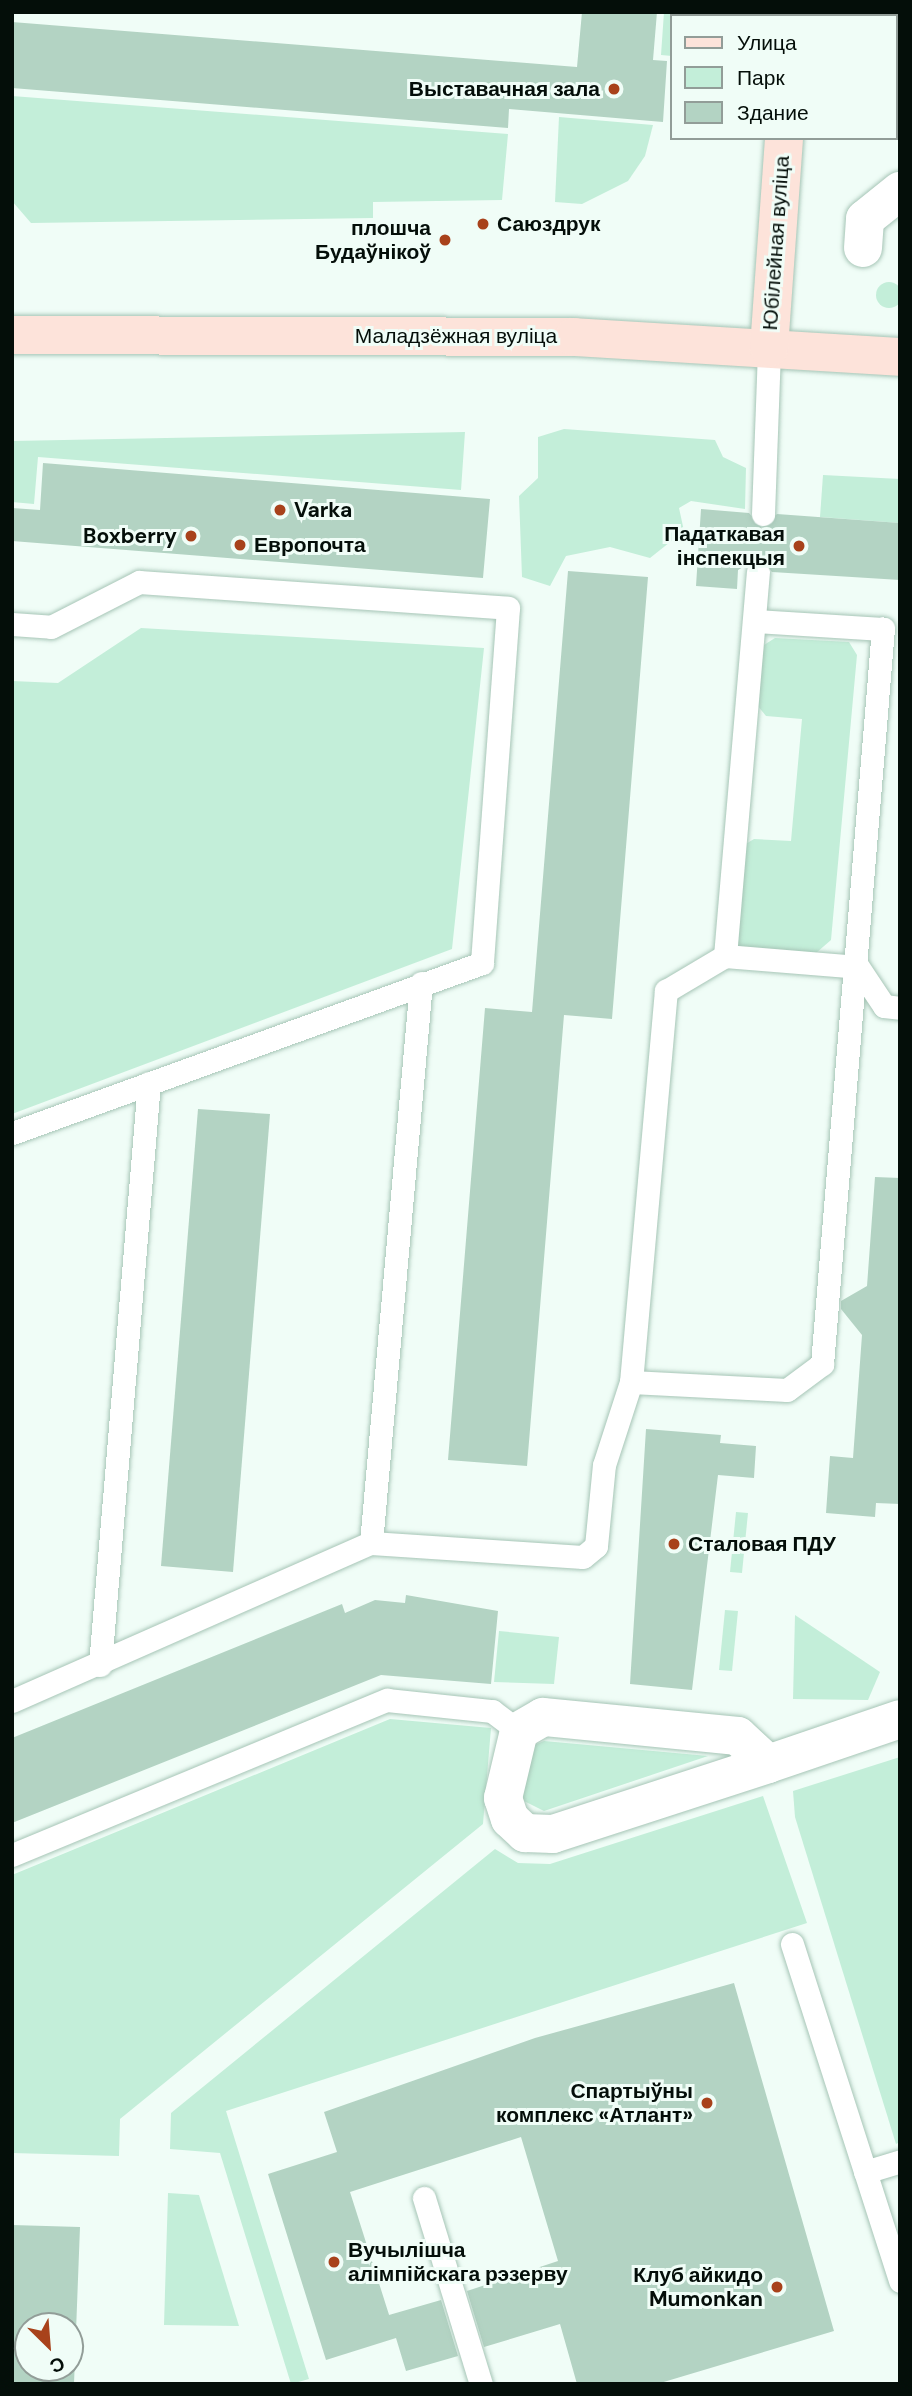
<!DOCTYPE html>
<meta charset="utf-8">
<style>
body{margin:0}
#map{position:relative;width:912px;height:2396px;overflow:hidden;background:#f0fdf7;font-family:"DM Sans",sans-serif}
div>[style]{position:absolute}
.green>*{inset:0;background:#c3eed9}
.round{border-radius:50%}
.building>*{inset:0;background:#b3d3c3}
.roads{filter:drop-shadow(0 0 2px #a6c5b6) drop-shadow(0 0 2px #a6c5b6)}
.lane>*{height:23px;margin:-11.5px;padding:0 11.5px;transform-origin:11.5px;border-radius:11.5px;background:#fff}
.street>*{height:38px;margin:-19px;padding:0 19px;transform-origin:19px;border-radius:19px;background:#fff}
.secondary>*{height:38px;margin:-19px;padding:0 19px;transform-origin:19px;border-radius:19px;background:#fde3da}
.dots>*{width:19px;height:19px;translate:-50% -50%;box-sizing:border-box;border:4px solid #f0fdf7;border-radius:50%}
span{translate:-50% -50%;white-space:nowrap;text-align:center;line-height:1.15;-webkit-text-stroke:6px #f0fdf7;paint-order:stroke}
.poi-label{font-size:21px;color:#040e09;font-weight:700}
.right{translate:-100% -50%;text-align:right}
.left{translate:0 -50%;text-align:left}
.street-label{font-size:21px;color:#040e09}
.frame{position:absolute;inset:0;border:14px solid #040e09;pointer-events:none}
.legend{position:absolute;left:670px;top:14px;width:228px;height:126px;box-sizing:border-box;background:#f0fdf7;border:2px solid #929d98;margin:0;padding:9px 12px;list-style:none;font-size:21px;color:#040e09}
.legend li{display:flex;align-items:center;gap:14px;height:35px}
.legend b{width:35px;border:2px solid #929d98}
.north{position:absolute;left:14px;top:2312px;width:70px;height:70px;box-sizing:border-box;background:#f0fdf7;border:2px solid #929d98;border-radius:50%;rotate:155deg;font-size:19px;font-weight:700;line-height:28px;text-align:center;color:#040e09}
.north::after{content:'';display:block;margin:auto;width:24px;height:32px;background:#a8421b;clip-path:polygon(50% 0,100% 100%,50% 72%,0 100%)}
</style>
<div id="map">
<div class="green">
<div style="clip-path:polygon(664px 12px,724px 12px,672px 16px,672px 56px,661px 55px)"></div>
<div style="clip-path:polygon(12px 96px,508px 134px,502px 200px,373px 202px,373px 218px,31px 223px,12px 201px)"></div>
<div style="clip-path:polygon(559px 117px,653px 125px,645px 156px,628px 181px,582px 204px,555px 202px)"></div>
<div class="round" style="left:876px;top:282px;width:26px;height:26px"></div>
<div style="clip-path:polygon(564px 429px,715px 440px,723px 457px,746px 468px,745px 509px,691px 501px,679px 508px,684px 531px,650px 558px,610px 547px,566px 556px,550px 586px,522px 577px,519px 496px,538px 478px,538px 437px)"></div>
<div style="clip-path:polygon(465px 432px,461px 490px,38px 457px,34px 504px,12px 502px,12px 441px)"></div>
<div style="clip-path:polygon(823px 475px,900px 479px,900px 523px,820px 517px)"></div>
<div style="clip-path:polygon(141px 628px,484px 648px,452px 949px,12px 1114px,12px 681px,58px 683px)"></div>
<div style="clip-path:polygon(775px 638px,849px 642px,857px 655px,831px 940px,816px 953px,740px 949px,731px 939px,744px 845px,754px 839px,791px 841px,802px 719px,766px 716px,757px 705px,764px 645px)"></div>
<div style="clip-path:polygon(736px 1512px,748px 1513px,742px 1573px,730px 1572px)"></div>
<div style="clip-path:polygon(725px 1610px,738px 1611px,732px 1671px,719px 1670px)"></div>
<div style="clip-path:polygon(795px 1615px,880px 1672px,868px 1700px,793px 1699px)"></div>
<div style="clip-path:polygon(499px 1631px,559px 1637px,554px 1684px,494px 1682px)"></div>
<div style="clip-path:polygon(390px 1719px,491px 1728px,483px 1824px,120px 2119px,119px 2156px,12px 2153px,12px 1875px)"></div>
<div style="clip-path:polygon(544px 1741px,708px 1756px,544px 1811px,522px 1800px,532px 1746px)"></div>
<div style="clip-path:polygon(900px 1757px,900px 2142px,896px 2144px,795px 1817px,793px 1791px)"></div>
<div style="clip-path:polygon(763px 1796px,807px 1923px,226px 2111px,309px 2379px,291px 2384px,220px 2153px,170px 2149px,171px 2113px,495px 1849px,518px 1863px,550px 1864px)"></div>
<div style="clip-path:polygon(168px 2193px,199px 2195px,239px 2326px,164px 2325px)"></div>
</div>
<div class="building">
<div style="clip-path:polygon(582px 12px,657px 12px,653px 60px,667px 61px,663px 122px,509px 109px,508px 128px,12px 88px,12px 22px,577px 67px)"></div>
<div style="clip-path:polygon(43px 463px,490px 499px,483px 578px,12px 541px,12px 508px,40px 510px)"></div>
<div style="clip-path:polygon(701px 509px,749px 513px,762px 528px,777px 514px,900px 523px,900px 580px,772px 572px,759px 558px,738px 570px,737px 589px,696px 586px)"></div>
<div style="clip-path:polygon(568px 571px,648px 577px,612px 1019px,564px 1015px,527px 1466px,448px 1460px,485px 1008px,532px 1012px)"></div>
<div style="clip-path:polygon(198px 1109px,270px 1114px,233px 1572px,161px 1566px)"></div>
<div style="clip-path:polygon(875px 1177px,900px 1178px,900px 1504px,876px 1503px,875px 1517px,826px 1513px,830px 1456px,853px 1458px,862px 1335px,841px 1309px,841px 1301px,867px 1286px)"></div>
<div style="clip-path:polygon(646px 1429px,721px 1435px,720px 1443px,756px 1446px,754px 1478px,718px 1475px,692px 1690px,630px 1684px)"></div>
<div style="clip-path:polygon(406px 1595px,498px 1611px,491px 1684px,381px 1675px,12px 1823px,12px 1738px,342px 1604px,345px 1613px,375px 1600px,405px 1603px)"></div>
<div style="clip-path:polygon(734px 1983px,834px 2331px,657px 2384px,577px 2384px,560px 2324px,484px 2347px,467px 2291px,558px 2261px,521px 2137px,350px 2192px,391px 2321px,389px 2315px,441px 2300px,458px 2356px,406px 2371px,396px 2338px,326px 2360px,268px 2174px,337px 2152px,324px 2112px,535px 2038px)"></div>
<div style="clip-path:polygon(evenodd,12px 2225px,80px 2227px,74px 2384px,12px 2384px,12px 2225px,28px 2326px,70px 2326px,70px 2368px,28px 2368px,28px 2326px)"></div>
</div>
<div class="roads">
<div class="lane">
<div style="left:763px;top:514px;width:166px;rotate:-87.9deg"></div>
<div style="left:12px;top:624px;width:39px;rotate:4deg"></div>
<div style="left:51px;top:627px;width:99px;rotate:-27.1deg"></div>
<div style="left:139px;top:582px;width:370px;rotate:4deg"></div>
<div style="left:508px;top:608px;width:356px;rotate:94.2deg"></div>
<div style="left:482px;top:963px;width:500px;rotate:160.1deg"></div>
<div style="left:725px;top:956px;width:133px;rotate:4.7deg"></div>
<div style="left:858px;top:967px;width:47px;rotate:56.3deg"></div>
<div style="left:884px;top:1006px;width:16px;rotate:7deg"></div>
<div style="left:631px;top:1382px;width:156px;rotate:2.9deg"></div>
<div style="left:787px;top:1390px;width:44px;rotate:-36.6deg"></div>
<div style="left:822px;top:1364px;width:738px;rotate:-85.26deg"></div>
<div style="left:883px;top:629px;width:128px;rotate:-176.4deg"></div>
<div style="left:371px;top:1543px;width:562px;rotate:-84.9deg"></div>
<div style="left:100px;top:1665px;width:584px;rotate:-85.19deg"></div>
<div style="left:12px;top:1701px;width:392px;rotate:-23.8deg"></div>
<div style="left:371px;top:1543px;width:212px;rotate:3.8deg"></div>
<div style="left:583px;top:1557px;width:17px;rotate:-40deg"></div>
<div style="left:596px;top:1546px;width:81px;rotate:-84.4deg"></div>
<div style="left:604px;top:1465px;width:87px;rotate:-72deg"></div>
<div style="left:631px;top:1382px;width:393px;rotate:-84.9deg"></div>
<div style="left:666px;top:991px;width:69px;rotate:-30.7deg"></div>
<div style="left:725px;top:956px;width:385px;rotate:-85.1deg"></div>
<div style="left:12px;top:1855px;width:406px;rotate:-22.5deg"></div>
<div style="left:387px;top:1700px;width:106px;rotate:6deg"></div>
<div style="left:492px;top:1711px;width:34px;rotate:37deg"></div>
<div style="left:792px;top:1944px;width:354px;rotate:72.2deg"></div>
<div style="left:865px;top:2172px;width:37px;rotate:-17deg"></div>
<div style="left:424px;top:2198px;width:195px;rotate:73deg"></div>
</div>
<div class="street">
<div style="left:863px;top:248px;width:29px;rotate:-86deg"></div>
<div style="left:865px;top:219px;width:45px;rotate:-38.7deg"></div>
<div style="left:768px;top:1764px;width:41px;rotate:-137deg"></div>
<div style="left:738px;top:1736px;width:196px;rotate:-174.4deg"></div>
<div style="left:543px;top:1717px;width:28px;rotate:150deg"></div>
<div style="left:519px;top:1731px;width:69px;rotate:103.4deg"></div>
<div style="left:503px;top:1798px;width:22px;rotate:72deg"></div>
<div style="left:510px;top:1819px;width:21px;rotate:43deg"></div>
<div style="left:525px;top:1833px;width:28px;rotate:2deg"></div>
<div style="left:553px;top:1834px;width:226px;rotate:-18deg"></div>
<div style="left:768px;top:1764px;width:139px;rotate:-18.8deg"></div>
</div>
<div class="secondary">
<div style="left:793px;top:16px;width:4px;rotate:-90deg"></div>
<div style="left:12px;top:335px;width:562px;rotate:0.2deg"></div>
<div style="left:574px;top:337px;width:327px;rotate:3.5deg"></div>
<div style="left:769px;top:348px;width:211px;rotate:-85.9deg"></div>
</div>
</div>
<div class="dots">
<div style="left:614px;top:89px;background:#a8421b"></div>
<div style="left:483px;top:224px;background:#a8421b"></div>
<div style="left:445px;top:240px;background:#a8421b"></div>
<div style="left:280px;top:510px;background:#a8421b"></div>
<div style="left:191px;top:536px;background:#a8421b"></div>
<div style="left:240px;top:545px;background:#a8421b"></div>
<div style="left:799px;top:546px;background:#a8421b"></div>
<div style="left:674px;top:1544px;background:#a8421b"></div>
<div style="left:707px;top:2103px;background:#a8421b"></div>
<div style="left:334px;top:2262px;background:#a8421b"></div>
<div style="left:777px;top:2287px;background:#a8421b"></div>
</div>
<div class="poi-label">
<span class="right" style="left:600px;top:89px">Выставачная зала</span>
<span class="left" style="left:497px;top:224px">Саюздрук</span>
<span class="right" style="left:431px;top:240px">плошча<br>Будаўнікоў</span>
<span class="left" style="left:294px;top:510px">Varka</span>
<span class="right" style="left:785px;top:546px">Падаткавая<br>інспекцыя</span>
<span class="right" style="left:177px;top:536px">Boxberry</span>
<span class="left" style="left:254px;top:545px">Европочта</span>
<span class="left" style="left:688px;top:1544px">Сталовая ПДУ</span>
<span class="right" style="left:693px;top:2103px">Спартыўны<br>комплекс «Атлант»</span>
<span class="left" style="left:348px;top:2262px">Вучылішча<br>алімпійскага рэзерву</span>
<span class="right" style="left:763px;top:2287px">Клуб айкидо<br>Mumonkan</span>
</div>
<div class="street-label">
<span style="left:776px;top:243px;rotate:-86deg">Юбілейная вуліца</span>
<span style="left:456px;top:336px">Маладзёжная вуліца</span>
</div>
<div class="frame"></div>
<ul class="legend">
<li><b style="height:9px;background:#fde3da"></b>Улица</li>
<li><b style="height:19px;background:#c3eed9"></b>Парк</li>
<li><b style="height:19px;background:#b3d3c3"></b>Здание</li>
</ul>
<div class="north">С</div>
</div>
